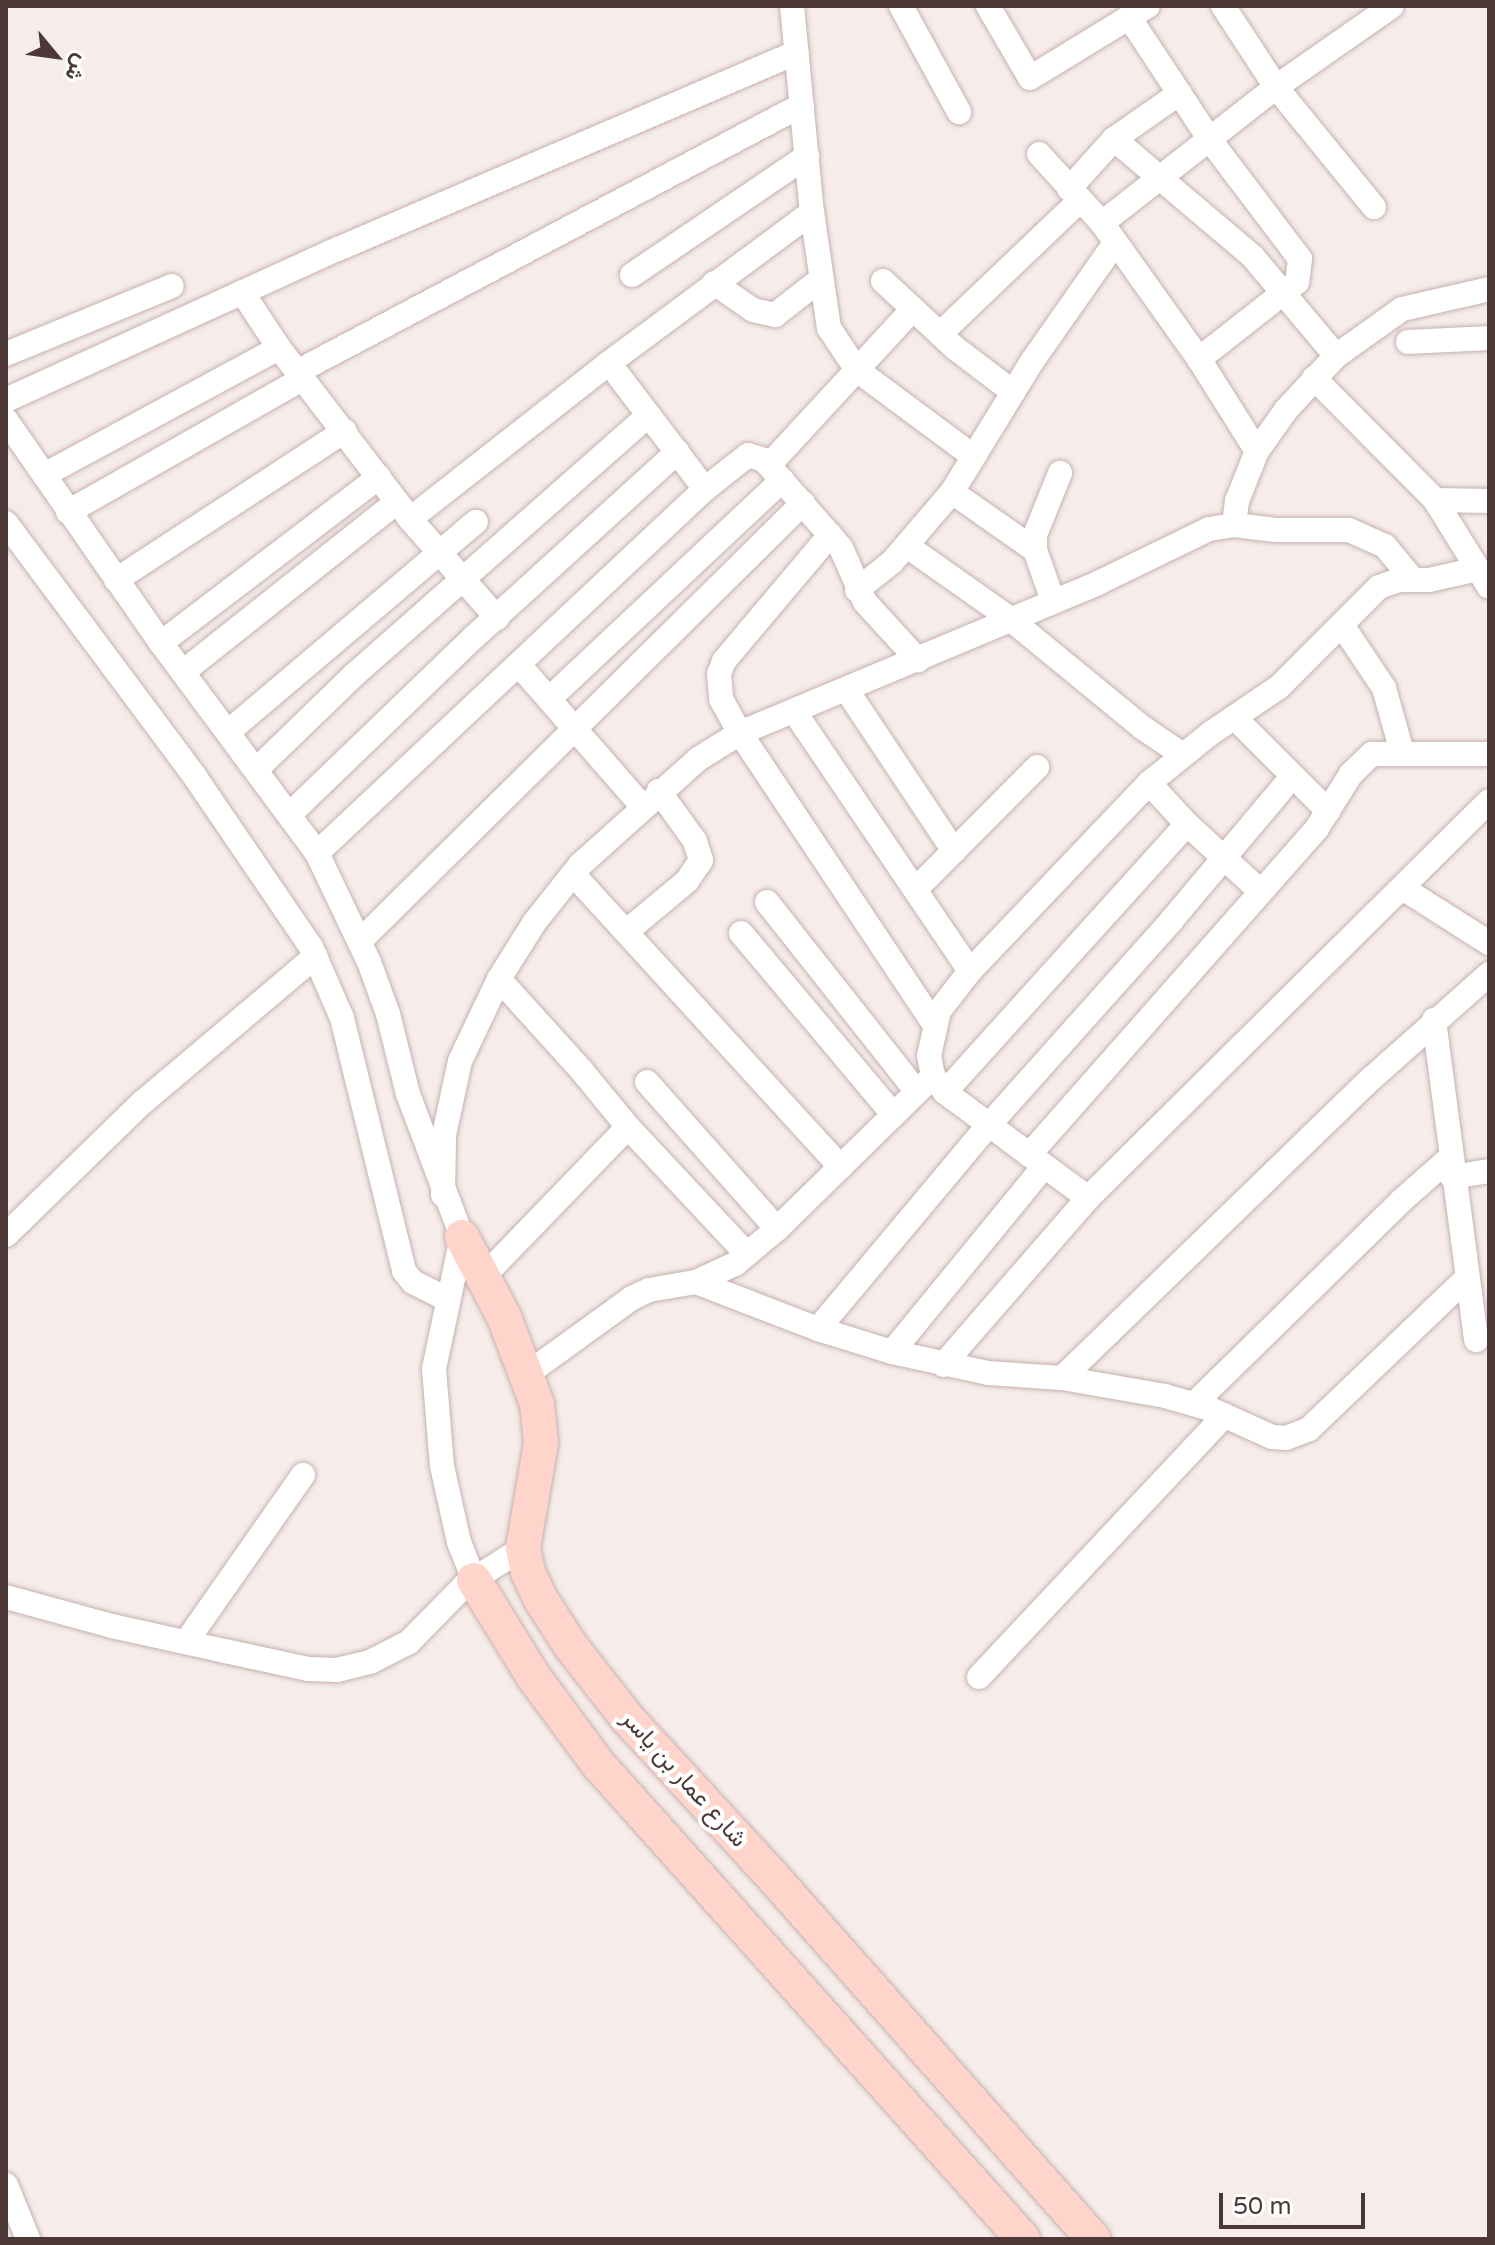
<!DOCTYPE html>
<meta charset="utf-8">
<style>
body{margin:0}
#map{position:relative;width:1495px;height:2245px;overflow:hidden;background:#f6ecea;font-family:"Varela Round",Vazirmatn,sans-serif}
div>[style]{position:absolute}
.roads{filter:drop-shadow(0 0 2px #c5b1af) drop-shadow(0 0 2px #c5b1af)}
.street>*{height:24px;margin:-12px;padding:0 12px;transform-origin:12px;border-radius:12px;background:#fff}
.secondary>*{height:34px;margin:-17px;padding:0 17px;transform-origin:17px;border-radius:17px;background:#ffd5cb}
span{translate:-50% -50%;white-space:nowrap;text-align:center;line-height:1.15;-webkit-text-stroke:8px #fff;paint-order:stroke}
.street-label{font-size:24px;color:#4b3837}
.frame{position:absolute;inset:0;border:8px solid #4b3837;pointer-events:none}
.north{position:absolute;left:16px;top:16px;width:80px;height:80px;-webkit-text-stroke:6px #fff;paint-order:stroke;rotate:119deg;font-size:22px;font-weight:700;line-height:32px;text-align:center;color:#4b3837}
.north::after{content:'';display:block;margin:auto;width:28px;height:36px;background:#4b3837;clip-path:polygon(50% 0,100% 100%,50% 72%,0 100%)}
.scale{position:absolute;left:1219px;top:2193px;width:146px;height:36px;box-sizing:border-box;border:4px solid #4b3837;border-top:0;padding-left:10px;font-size:24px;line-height:28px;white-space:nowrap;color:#4b3837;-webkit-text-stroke:6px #fff;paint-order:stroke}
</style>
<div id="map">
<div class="roads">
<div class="street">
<div style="left:792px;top:6px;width:207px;rotate:84.5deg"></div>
<div style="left:812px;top:212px;width:117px;rotate:81.7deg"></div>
<div style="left:829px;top:328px;width:50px;rotate:56.3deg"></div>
<div style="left:857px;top:370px;width:144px;rotate:36.6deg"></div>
<div style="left:901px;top:6px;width:121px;rotate:61.3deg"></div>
<div style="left:988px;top:6px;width:83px;rotate:59.7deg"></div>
<div style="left:1030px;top:78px;width:138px;rotate:-31.4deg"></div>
<div style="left:1223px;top:6px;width:97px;rotate:56.8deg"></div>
<div style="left:1276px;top:87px;width:155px;rotate:50.8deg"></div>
<div style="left:1129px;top:17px;width:147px;rotate:56.6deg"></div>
<div style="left:1210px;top:140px;width:149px;rotate:52.9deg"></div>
<div style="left:1300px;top:259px;width:23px;rotate:97deg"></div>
<div style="left:1297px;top:282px;width:125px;rotate:141.8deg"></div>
<div style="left:1114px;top:139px;width:182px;rotate:40.3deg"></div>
<div style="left:1253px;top:257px;width:129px;rotate:50deg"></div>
<div style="left:1039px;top:154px;width:93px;rotate:47.6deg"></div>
<div style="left:1102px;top:223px;width:167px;rotate:54.5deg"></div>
<div style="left:1199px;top:359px;width:109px;rotate:57.8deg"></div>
<div style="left:1069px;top:189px;width:67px;rotate:-48deg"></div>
<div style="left:1114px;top:139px;width:80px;rotate:-34.9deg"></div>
<div style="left:1102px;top:223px;width:221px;rotate:-38deg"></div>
<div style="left:1276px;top:87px;width:141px;rotate:-34.9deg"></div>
<div style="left:632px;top:275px;width:212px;rotate:-34.2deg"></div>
<div style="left:883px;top:281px;width:98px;rotate:42.9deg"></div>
<div style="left:955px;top:348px;width:73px;rotate:37.2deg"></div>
<div style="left:714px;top:283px;width:47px;rotate:34.7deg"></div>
<div style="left:753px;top:310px;width:23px;rotate:13deg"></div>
<div style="left:775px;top:315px;width:58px;rotate:-38deg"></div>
<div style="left:242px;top:292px;width:67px;rotate:56.5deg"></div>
<div style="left:279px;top:348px;width:215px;rotate:52.5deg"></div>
<div style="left:410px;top:519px;width:132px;rotate:48.7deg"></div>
<div style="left:940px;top:334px;width:192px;rotate:-43.7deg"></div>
<div style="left:1408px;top:342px;width:81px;rotate:-2.8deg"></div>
<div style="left:6px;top:354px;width:179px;rotate:-22.3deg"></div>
<div style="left:609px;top:363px;width:158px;rotate:52.7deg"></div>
<div style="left:297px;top:372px;width:571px;rotate:-27.87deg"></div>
<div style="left:1314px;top:378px;width:172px;rotate:45.2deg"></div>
<div style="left:1435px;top:500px;width:102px;rotate:58.2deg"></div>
<div style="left:6px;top:400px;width:365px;rotate:-24.5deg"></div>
<div style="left:338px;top:249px;width:499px;rotate:-23.2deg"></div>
<div style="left:6px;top:420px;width:272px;rotate:55.2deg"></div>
<div style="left:161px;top:643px;width:262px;rotate:53.4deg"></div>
<div style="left:317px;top:853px;width:121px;rotate:64.5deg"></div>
<div style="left:369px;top:962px;width:55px;rotate:69.9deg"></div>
<div style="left:388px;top:1014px;width:82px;rotate:76deg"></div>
<div style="left:408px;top:1094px;width:153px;rotate:69.3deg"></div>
<div style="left:462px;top:1237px;width:135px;rotate:102deg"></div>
<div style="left:434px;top:1369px;width:97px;rotate:85.3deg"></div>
<div style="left:442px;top:1466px;width:78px;rotate:77.4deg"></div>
<div style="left:459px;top:1542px;width:41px;rotate:68.5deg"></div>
<div style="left:769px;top:465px;width:212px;rotate:-47.3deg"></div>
<div style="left:44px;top:475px;width:267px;rotate:-28.4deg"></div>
<div style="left:952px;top:492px;width:101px;rotate:34.9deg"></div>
<div style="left:1435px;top:500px;width:54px;rotate:1.1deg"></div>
<div style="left:68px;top:512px;width:269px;rotate:-29.6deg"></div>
<div style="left:410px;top:519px;width:253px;rotate:-38.1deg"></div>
<div style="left:609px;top:363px;width:253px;rotate:-36.6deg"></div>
<div style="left:6px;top:523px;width:317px;rotate:53.3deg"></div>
<div style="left:195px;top:777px;width:206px;rotate:55.7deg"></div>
<div style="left:311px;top:947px;width:77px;rotate:66.4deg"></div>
<div style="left:342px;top:1018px;width:260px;rotate:76.2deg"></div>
<div style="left:404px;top:1271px;width:14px;rotate:51deg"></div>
<div style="left:413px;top:1282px;width:37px;rotate:27deg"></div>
<div style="left:1234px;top:525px;width:24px;rotate:-83deg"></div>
<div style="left:1237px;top:501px;width:54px;rotate:-68.2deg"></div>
<div style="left:1257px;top:451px;width:50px;rotate:-54.7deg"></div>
<div style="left:1286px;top:410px;width:74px;rotate:-47.2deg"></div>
<div style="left:1336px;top:356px;width:81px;rotate:-35.5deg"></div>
<div style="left:1402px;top:309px;width:89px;rotate:-12.9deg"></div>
<div style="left:830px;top:535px;width:165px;rotate:130.1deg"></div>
<div style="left:724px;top:661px;width:14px;rotate:111deg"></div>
<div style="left:719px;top:674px;width:25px;rotate:85deg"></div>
<div style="left:721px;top:699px;width:39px;rotate:61deg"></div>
<div style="left:740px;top:733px;width:350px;rotate:56.3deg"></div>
<div style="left:907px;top:546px;width:125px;rotate:35.2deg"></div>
<div style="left:1009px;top:618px;width:173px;rotate:39.4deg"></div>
<div style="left:1143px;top:728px;width:48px;rotate:34deg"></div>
<div style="left:116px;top:580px;width:273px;rotate:-33.1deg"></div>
<div style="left:857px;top:590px;width:45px;rotate:-38.7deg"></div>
<div style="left:892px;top:562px;width:92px;rotate:-49.4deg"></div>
<div style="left:952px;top:492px;width:155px;rotate:-58.5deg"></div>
<div style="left:1033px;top:360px;width:143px;rotate:-55deg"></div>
<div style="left:1053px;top:601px;width:54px;rotate:-109.4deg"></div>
<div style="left:1035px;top:550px;width:15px;rotate:-90deg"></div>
<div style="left:1035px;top:535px;width:67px;rotate:-68deg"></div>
<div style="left:1342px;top:625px;width:76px;rotate:56.3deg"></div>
<div style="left:1384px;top:688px;width:66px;rotate:74.3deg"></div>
<div style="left:161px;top:643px;width:274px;rotate:-37.3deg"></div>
<div style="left:519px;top:665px;width:187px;rotate:48.9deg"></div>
<div style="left:183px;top:672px;width:273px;rotate:-38.5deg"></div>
<div style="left:846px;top:689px;width:195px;rotate:56.3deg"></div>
<div style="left:549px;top:699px;width:320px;rotate:-43.2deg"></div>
<div style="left:794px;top:711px;width:314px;rotate:55.9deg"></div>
<div style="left:1235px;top:718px;width:132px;rotate:45deg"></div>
<div style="left:228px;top:732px;width:325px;rotate:-40.3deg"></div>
<div style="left:257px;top:769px;width:135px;rotate:-44.1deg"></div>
<div style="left:354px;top:675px;width:393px;rotate:-41.4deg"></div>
<div style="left:1149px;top:783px;width:56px;rotate:47.2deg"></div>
<div style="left:1187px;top:824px;width:99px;rotate:42.5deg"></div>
<div style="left:290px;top:814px;width:255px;rotate:-43.9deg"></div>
<div style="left:474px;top:637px;width:275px;rotate:-42.3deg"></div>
<div style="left:317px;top:853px;width:532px;rotate:-43.17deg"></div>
<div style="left:705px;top:489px;width:55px;rotate:-38.3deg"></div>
<div style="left:748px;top:455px;width:17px;rotate:17deg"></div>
<div style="left:764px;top:460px;width:100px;rotate:48.7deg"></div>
<div style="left:830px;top:535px;width:17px;rotate:50deg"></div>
<div style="left:841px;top:548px;width:59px;rotate:66deg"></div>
<div style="left:865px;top:602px;width:79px;rotate:47.6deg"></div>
<div style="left:573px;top:874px;width:397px;rotate:47.6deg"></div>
<div style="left:916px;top:889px;width:172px;rotate:-45.2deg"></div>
<div style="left:1404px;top:889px;width:101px;rotate:32.4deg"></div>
<div style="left:767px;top:902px;width:241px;rotate:51.7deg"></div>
<div style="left:627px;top:931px;width:78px;rotate:-39.8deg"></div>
<div style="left:687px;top:881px;width:25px;rotate:-56deg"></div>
<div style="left:701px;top:860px;width:20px;rotate:-108deg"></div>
<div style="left:695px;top:841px;width:62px;rotate:-125.8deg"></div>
<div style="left:741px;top:933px;width:235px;rotate:50deg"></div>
<div style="left:360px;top:941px;width:623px;rotate:-44.67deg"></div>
<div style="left:499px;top:979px;width:124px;rotate:47.9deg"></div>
<div style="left:582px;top:1071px;width:72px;rotate:50.6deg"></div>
<div style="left:628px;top:1127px;width:174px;rotate:46.9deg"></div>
<div style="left:1434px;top:1020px;width:323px;rotate:82.5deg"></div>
<div style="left:647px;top:1082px;width:196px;rotate:48.5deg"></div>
<div style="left:945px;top:1092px;width:361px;rotate:-47.9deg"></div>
<div style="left:1029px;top:1155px;width:436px;rotate:-48.6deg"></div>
<div style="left:1317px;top:828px;width:64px;rotate:-57.8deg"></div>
<div style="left:1351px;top:774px;width:29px;rotate:-44deg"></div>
<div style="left:1372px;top:754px;width:117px"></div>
<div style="left:1452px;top:1177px;width:37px;rotate:-9deg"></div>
<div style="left:443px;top:1195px;width:60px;rotate:-89deg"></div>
<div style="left:444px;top:1135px;width:76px;rotate:-77.8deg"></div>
<div style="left:460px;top:1061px;width:91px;rotate:-64.6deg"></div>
<div style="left:499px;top:979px;width:66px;rotate:-58deg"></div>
<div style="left:534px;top:923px;width:74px;rotate:-51.6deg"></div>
<div style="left:580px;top:865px;width:159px;rotate:-41.9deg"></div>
<div style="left:698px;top:759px;width:49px;rotate:-31.8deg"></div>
<div style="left:740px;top:733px;width:388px;rotate:-22.7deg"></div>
<div style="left:1098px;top:583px;width:123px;rotate:-25.9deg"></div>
<div style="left:1209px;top:529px;width:25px;rotate:-9deg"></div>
<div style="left:1234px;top:525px;width:42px;rotate:6.8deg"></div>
<div style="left:1276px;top:530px;width:73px"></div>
<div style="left:1349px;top:530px;width:39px;rotate:24deg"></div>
<div style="left:1385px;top:546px;width:44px;rotate:50.5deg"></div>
<div style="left:1088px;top:1198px;width:178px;rotate:-143.5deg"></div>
<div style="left:945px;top:1092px;width:20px;rotate:-127deg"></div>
<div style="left:933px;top:1076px;width:20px;rotate:-101deg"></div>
<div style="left:929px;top:1056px;width:46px;rotate:-77.5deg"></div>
<div style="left:939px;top:1011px;width:51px;rotate:-52.2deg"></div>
<div style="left:970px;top:971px;width:260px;rotate:-46.4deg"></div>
<div style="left:1149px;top:783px;width:80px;rotate:-38.9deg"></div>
<div style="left:1211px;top:733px;width:82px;rotate:-34.1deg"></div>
<div style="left:1279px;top:687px;width:141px;rotate:-45deg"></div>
<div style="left:1379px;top:587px;width:21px;rotate:-19deg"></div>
<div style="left:1399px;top:580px;width:30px"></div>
<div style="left:1429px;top:580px;width:50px;rotate:-12.7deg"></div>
<div style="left:6px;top:1235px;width:191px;rotate:-44.2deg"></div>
<div style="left:143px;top:1102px;width:226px;rotate:-40.2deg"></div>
<div style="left:484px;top:1276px;width:207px;rotate:-46deg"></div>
<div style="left:696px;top:1282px;width:131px;rotate:21.1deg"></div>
<div style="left:818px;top:1329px;width:77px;rotate:17.3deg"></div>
<div style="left:892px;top:1352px;width:98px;rotate:12.3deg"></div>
<div style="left:988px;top:1373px;width:74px;rotate:3.9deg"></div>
<div style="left:1062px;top:1378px;width:105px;rotate:9.9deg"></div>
<div style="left:1165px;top:1396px;width:47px;rotate:16.1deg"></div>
<div style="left:1210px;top:1409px;width:68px;rotate:24.3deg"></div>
<div style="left:1272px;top:1437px;width:14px;rotate:4deg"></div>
<div style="left:1286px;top:1438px;width:25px;rotate:-21deg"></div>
<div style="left:1309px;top:1429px;width:219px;rotate:-43.7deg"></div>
<div style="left:818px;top:1329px;width:265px;rotate:-50.1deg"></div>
<div style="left:988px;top:1126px;width:275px;rotate:-48.2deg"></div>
<div style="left:1171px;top:921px;width:188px;rotate:-50deg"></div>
<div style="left:892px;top:1352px;width:240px;rotate:-50.7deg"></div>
<div style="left:943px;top:1365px;width:221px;rotate:-49deg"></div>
<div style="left:1088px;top:1198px;width:564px;rotate:-44.71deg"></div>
<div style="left:527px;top:1374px;width:130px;rotate:-35.9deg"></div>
<div style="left:632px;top:1298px;width:19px;rotate:-25deg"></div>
<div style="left:649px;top:1290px;width:48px;rotate:-9.7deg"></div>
<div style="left:696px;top:1282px;width:43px;rotate:-24.8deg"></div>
<div style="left:735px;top:1264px;width:55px;rotate:-39.8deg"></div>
<div style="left:777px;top:1229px;width:219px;rotate:-44.4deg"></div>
<div style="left:1062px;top:1378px;width:431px;rotate:-44.1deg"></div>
<div style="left:1372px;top:1078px;width:157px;rotate:-41.6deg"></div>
<div style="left:1195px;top:1403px;width:289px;rotate:-44.4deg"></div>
<div style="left:1401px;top:1201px;width:65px;rotate:-41.3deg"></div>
<div style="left:6px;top:1597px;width:110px;rotate:15.3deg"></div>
<div style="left:112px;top:1626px;width:116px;rotate:12.5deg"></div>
<div style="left:225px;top:1651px;width:85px;rotate:12.2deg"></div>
<div style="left:308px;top:1669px;width:29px;rotate:2deg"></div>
<div style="left:337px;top:1670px;width:34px;rotate:-14deg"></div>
<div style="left:370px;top:1662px;width:44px;rotate:-27.1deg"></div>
<div style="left:409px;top:1642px;width:80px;rotate:-45.5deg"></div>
<div style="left:465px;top:1585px;width:69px;rotate:-32.5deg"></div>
<div style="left:186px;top:1642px;width:204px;rotate:-55deg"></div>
<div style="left:979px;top:1677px;width:359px;rotate:-46.8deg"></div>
<div style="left:6px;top:2185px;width:58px;rotate:67.8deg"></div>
</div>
<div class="secondary">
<div style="left:462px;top:1237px;width:90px;rotate:62.3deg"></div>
<div style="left:504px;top:1317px;width:93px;rotate:69.2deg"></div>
<div style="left:537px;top:1404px;width:39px;rotate:84deg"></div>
<div style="left:541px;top:1443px;width:107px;rotate:99.7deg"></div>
<div style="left:523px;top:1548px;width:25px;rotate:78deg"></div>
<div style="left:528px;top:1572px;width:29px;rotate:65deg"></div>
<div style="left:540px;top:1598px;width:56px;rotate:57.4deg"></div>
<div style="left:570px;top:1645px;width:93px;rotate:52deg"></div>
<div style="left:627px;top:1718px;width:205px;rotate:47.4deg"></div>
<div style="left:766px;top:1869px;width:494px;rotate:48.5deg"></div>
<div style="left:474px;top:1580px;width:113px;rotate:58.4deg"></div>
<div style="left:533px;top:1676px;width:109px;rotate:53.5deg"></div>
<div style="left:598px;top:1764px;width:637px;rotate:48.18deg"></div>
</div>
</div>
<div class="street-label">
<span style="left:684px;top:1779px;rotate:48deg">شارع عمار بن ياسر</span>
</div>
<div class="frame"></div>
<div class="north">ش</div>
<div class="scale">50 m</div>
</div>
